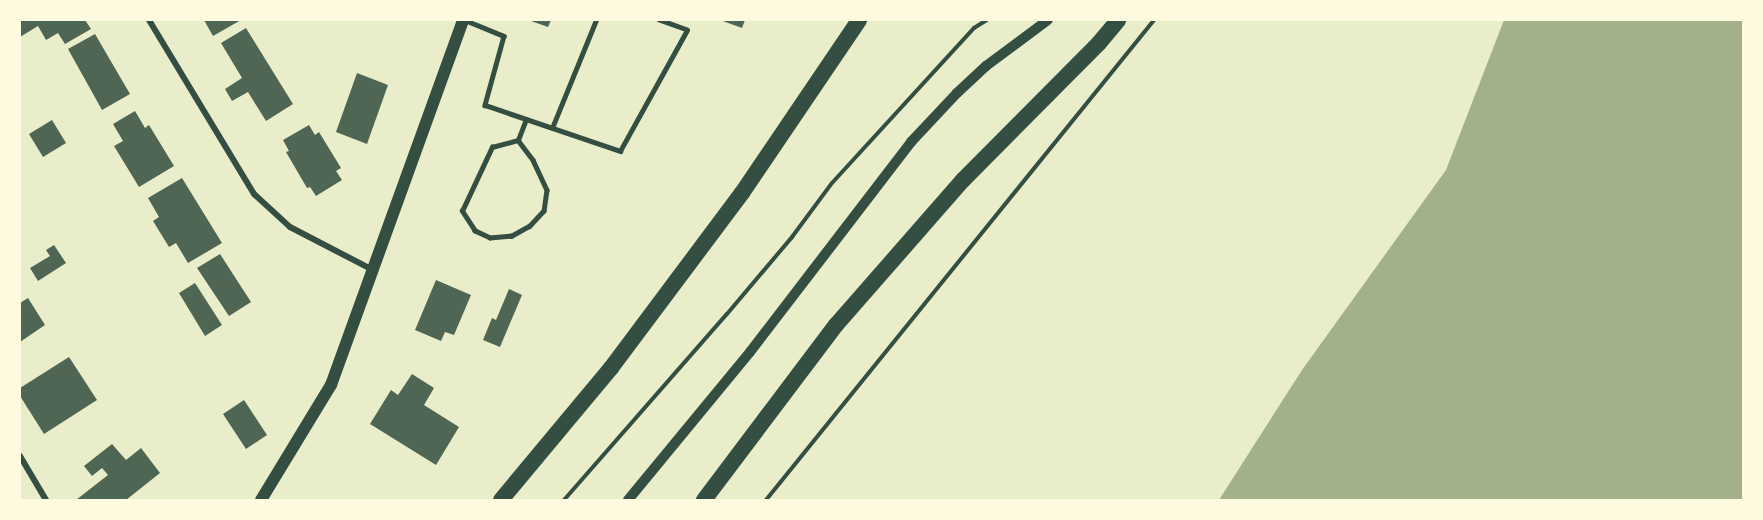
<!DOCTYPE html>
<style>
body{margin:0}
#map{position:relative;width:1763px;height:520px;overflow:hidden;background:#e9edc9;font-family:"Archivo Narrow",sans-serif}
div>[style]{position:absolute}
.water>*{inset:0;background:#a3b18a}
.building>*{inset:0;background:#4f6655}
.path>*{height:4px;margin:-2px;padding:0 2px;transform-origin:2px;border-radius:2px;background:#344e41}
.service>*{height:4.5px;margin:-2.25px;padding:0 2.25px;transform-origin:2.25px;border-radius:2.25px;background:#344e41}
.minor>*{height:6px;margin:-3px;padding:0 3px;transform-origin:3px;border-radius:3px;background:#344e41}
.tertiary>*{height:10px;margin:-5px;padding:0 5px;transform-origin:5px;border-radius:5px;background:#344e41}
.secondary>*{height:12px;margin:-6px;padding:0 6px;transform-origin:6px;border-radius:6px;background:#344e41}
.trunk>*{height:16px;margin:-8px;padding:0 8px;transform-origin:8px;border-radius:8px;background:#344e41}
span{translate:-50% -50%;white-space:nowrap;text-align:center;line-height:1.15;-webkit-text-stroke:6px #fefae0;paint-order:stroke}
.frame{position:absolute;inset:0;border:21px solid #fefae0;pointer-events:none}
</style>
<div id="map">
<div class="water">
<div style="clip-path:polygon(1504px 20px,1743px 20px,1743px 500px,1219px 500px,1302px 370px,1446px 170px)"></div>
</div>
<div class="building">
<div style="clip-path:polygon(20px 20px,85px 20px,91px 29px,65px 44px,58px 33px,46px 40px,38px 26px,20px 37px)"></div>
<div style="clip-path:polygon(204px 20px,241px 20px,213px 36px)"></div>
<div style="clip-path:polygon(528px 20px,551px 20px,548px 27px)"></div>
<div style="clip-path:polygon(720px 20px,745px 20px,742px 28px)"></div>
<div style="clip-path:polygon(246px 28px,293px 104px,266px 121px,248px 92px,232px 101px,225px 89px,242px 78px,221px 43px)"></div>
<div style="clip-path:polygon(95px 34px,130px 94px,102px 110px,68px 49px)"></div>
<div style="clip-path:polygon(357px 73px,388px 85px,367px 144px,336px 132px)"></div>
<div style="clip-path:polygon(135px 111px,145px 128px,149px 125px,174px 166px,139px 187px,114px 146px,123px 141px,113px 124px)"></div>
<div style="clip-path:polygon(52px 120px,66px 143px,43px 157px,29px 134px)"></div>
<div style="clip-path:polygon(309px 125px,315px 135px,319px 132px,341px 168px,336px 171px,342px 180px,316px 196px,310px 187px,307px 188px,286px 152px,289px 151px,283px 140px)"></div>
<div style="clip-path:polygon(182px 178px,222px 243px,188px 263px,176px 243px,169px 247px,153px 221px,159px 217px,148px 198px)"></div>
<div style="clip-path:polygon(54px 245px,66px 263px,38px 281px,30px 268px,50px 256px,46px 250px)"></div>
<div style="clip-path:polygon(220px 254px,251px 302px,229px 316px,197px 268px)"></div>
<div style="clip-path:polygon(436px 280px,471px 295px,454px 335px,445px 332px,441px 341px,415px 330px)"></div>
<div style="clip-path:polygon(195px 283px,222px 325px,205px 336px,179px 293px)"></div>
<div style="clip-path:polygon(509px 289px,522px 295px,500px 347px,483px 340px,492px 318px,496px 320px)"></div>
<div style="clip-path:polygon(28px 298px,45px 325px,20px 342px,20px 303px)"></div>
<div style="clip-path:polygon(69px 357px,97px 400px,44px 434px,20px 396px,20px 388px)"></div>
<div style="clip-path:polygon(412px 374px,434px 388px,424px 405px,459px 427px,436px 465px,370px 424px,391px 390px,398px 395px)"></div>
<div style="clip-path:polygon(244px 400px,267px 435px,246px 449px,223px 414px)"></div>
<div style="clip-path:polygon(112px 444px,126px 460px,141px 448px,160px 473px,126px 500px,76px 500px,108px 475px,102px 468px,92px 476px,84px 466px)"></div>
</div>
<div class="path">
<div style="left:564px;top:500px;width:247px;rotate:-48.8deg"></div>
<div style="left:727px;top:314px;width:101px;rotate:-49.8deg"></div>
<div style="left:792px;top:237px;width:67px;rotate:-53.5deg"></div>
<div style="left:832px;top:183px;width:210px;rotate:-47.5deg"></div>
<div style="left:974px;top:28px;width:15px;rotate:-32deg"></div>
<div style="left:766px;top:500px;width:617px;rotate:-51.05deg"></div>
</div>
<div class="service">
<div style="left:465px;top:20px;width:42px;rotate:22.3deg"></div>
<div style="left:504px;top:36px;width:72px;rotate:105.4deg"></div>
<div style="left:485px;top:105px;width:143px;rotate:18.8deg"></div>
<div style="left:620px;top:151px;width:138px;rotate:-61deg"></div>
<div style="left:687px;top:30px;width:30px;rotate:-160deg"></div>
<div style="left:552px;top:128px;width:117px;rotate:-67.8deg"></div>
<div style="left:518px;top:140px;width:25px;rotate:53deg"></div>
<div style="left:533px;top:160px;width:33px;rotate:65deg"></div>
<div style="left:547px;top:190px;width:21px;rotate:98deg"></div>
<div style="left:544px;top:211px;width:21px;rotate:133deg"></div>
<div style="left:530px;top:226px;width:21px;rotate:151deg"></div>
<div style="left:512px;top:236px;width:22px;rotate:175deg"></div>
<div style="left:490px;top:238px;width:17px;rotate:-155deg"></div>
<div style="left:475px;top:231px;width:24px;rotate:-123deg"></div>
<div style="left:462px;top:211px;width:71px;rotate:-64.9deg"></div>
<div style="left:492px;top:147px;width:27px;rotate:-15deg"></div>
<div style="left:518px;top:140px;width:22px;rotate:-69deg"></div>
</div>
<div class="minor">
<div style="left:149px;top:20px;width:203px;rotate:58.9deg"></div>
<div style="left:254px;top:194px;width:49px;rotate:42.5deg"></div>
<div style="left:290px;top:227px;width:91px;rotate:27.4deg"></div>
<div style="left:20px;top:456px;width:51px;rotate:59.4deg"></div>
</div>
<div class="tertiary">
<div style="left:628px;top:500px;width:192px;rotate:-50.5deg"></div>
<div style="left:750px;top:352px;width:265px;rotate:-52.5deg"></div>
<div style="left:911px;top:142px;width:67px;rotate:-46.8deg"></div>
<div style="left:957px;top:93px;width:40px;rotate:-43deg"></div>
<div style="left:986px;top:66px;width:77px;rotate:-36.6deg"></div>
</div>
<div class="secondary">
<div style="left:261px;top:500px;width:135px;rotate:-58.7deg"></div>
<div style="left:331px;top:385px;width:388px;rotate:-70.1deg"></div>
</div>
<div class="trunk">
<div style="left:501px;top:500px;width:172px;rotate:-50.2deg"></div>
<div style="left:611px;top:368px;width:219px;rotate:-53.2deg"></div>
<div style="left:742px;top:193px;width:209px;rotate:-55.9deg"></div>
<div style="left:704px;top:500px;width:219px;rotate:-53deg"></div>
<div style="left:836px;top:325px;width:193px;rotate:-48.8deg"></div>
<div style="left:963px;top:180px;width:193px;rotate:-45.2deg"></div>
<div style="left:1099px;top:43px;width:30px;rotate:-50deg"></div>
</div>
<div class="frame"></div>
</div>
